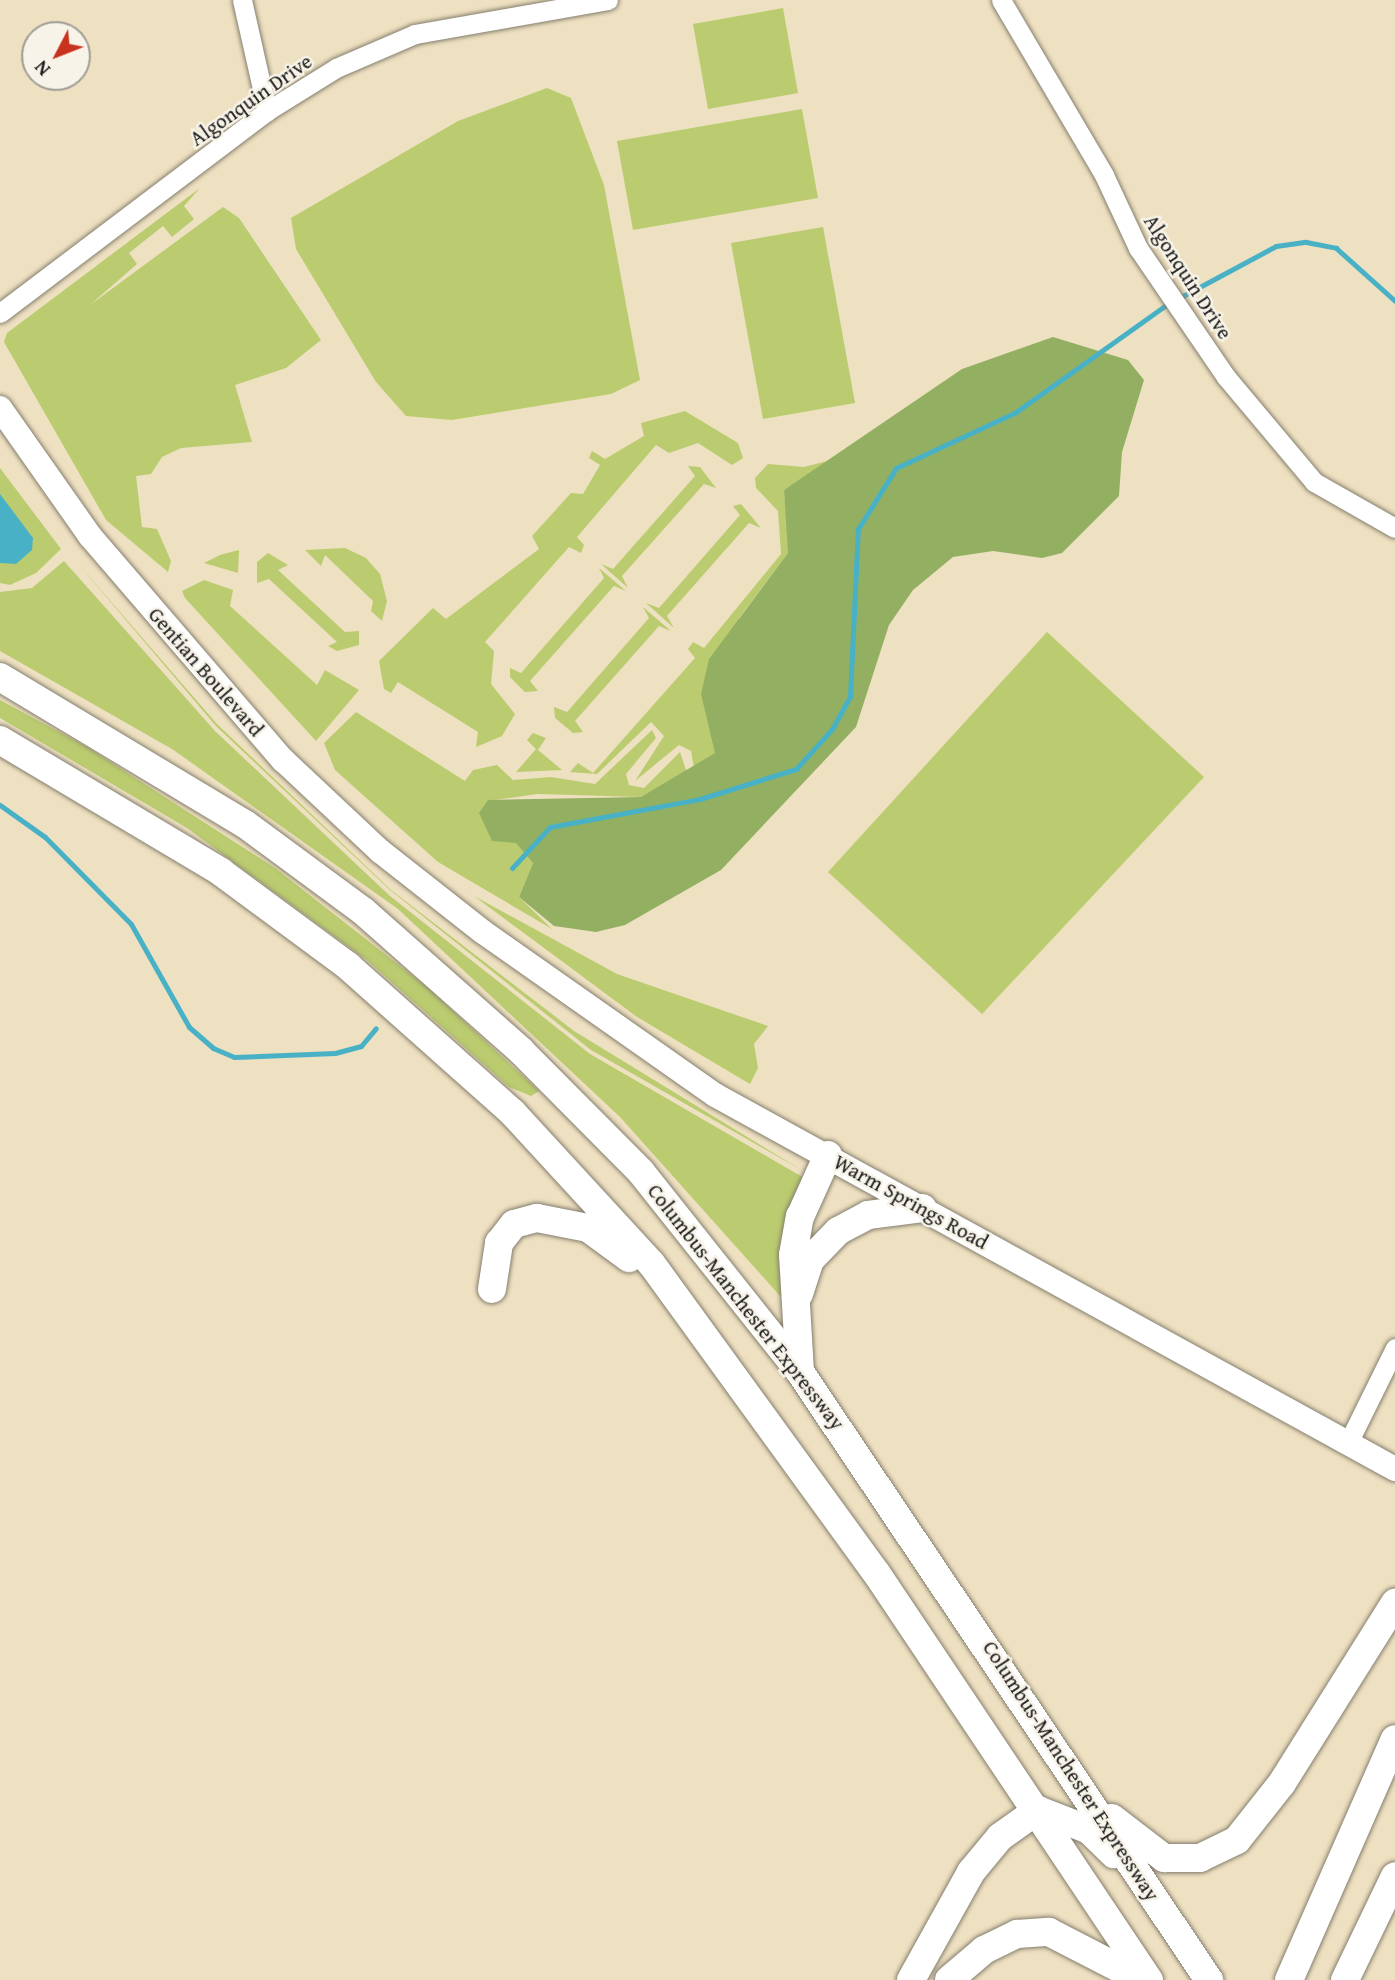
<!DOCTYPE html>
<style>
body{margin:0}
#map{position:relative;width:1395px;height:1980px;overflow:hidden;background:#eee1c1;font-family:"Gentium Book Plus",serif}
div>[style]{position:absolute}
.green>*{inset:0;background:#bacc6f}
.forest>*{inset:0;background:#93b062}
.water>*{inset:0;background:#48b1c6}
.stream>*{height:5px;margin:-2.5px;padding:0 2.5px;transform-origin:2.5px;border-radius:2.5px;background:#48b1c6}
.roads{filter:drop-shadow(0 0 2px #857e6e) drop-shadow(0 0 2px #857e6e)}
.minor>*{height:19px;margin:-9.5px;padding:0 9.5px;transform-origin:9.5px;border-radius:9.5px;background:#fff}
.major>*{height:24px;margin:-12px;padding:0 12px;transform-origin:12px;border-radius:12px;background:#fff}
.highway>*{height:28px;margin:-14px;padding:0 14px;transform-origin:14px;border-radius:14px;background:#fff}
span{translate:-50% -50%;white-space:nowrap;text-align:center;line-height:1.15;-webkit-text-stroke:5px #f7f3e8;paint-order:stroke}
.street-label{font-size:21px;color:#1c1c1c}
.north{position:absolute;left:21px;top:21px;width:70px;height:70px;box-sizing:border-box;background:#f7f3e8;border:2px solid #9f9d96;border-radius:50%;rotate:228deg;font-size:19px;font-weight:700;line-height:28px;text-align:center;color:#1c1c1c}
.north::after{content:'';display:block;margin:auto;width:24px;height:32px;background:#c8321e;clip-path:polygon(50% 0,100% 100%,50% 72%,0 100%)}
</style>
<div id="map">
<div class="green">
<div style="clip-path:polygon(783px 8px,798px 93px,708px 109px,693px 24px)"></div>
<div style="clip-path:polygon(547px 88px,571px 98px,604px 185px,640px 380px,611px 394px,452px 420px,406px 416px,376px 382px,296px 249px,291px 218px,458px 121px)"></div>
<div style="clip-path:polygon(802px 109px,818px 198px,633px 230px,617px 141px)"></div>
<div style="clip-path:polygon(200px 188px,184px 206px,194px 219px,172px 237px,163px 226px,129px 253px,137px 264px,90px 305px,223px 207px,239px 218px,321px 340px,286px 368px,235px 385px,252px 442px,181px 448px,162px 457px,151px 474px,136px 476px,142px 527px,157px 529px,171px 561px,168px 572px,106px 520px,4px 342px,7px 333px)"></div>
<div style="clip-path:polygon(823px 227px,855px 403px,763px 419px,731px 243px)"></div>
<div style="clip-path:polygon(685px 411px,738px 443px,743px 458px,732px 465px,698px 443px,669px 453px,656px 445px,577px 537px,584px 545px,581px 553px,569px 547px,485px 642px,494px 651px,491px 684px,515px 714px,502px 736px,476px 747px,478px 732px,398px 682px,391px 693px,384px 689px,379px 661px,433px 608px,446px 619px,539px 549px,532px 536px,571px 493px,583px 494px,600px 465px,589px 458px,592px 451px,605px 459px,644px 436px,641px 423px)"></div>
<div style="clip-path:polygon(835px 459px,784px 490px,789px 552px,739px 618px,716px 753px,694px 768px,691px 751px,679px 745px,635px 781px,664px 736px,651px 722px,597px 774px,570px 772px,578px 763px,593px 773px,695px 658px,688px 649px,693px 642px,704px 648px,781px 554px,778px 511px,756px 488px,755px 478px,768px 464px,804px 467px)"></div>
<div style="clip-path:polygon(688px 466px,700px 467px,716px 488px,704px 484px,622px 576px,628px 588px,601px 564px,613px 569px,695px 476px)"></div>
<div style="clip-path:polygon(0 468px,61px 549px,36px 573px,10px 585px,0 583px)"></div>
<div style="clip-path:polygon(741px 504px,761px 528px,749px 523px,667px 616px,674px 628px,646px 603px,659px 608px,740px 515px,733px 506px)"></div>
<div style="clip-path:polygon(345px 548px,366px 558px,380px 574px,387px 601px,382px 621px,371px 611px,373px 601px,325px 555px,321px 566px,305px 550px)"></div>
<div style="clip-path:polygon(239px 550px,238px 573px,204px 563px,220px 555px)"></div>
<div style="clip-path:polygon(268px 553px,288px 565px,278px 570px,345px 632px,359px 631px,359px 645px,337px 651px,328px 646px,337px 642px,269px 579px,257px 583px,257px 562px)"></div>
<div style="clip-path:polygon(74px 559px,217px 724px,391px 890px,574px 1031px,803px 1171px,591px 1050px,390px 890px,216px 726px)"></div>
<div style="clip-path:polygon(64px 561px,215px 731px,390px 896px,590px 1054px,806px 1179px,781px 1297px,620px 1117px,398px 909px,172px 749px,0 651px,0 592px,32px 588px)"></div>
<div style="clip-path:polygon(599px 568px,626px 591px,614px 586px,530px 681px,538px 691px,525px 692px,510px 677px,510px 668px,521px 673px,604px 578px)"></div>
<div style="clip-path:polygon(204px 580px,233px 590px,230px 606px,317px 685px,325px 670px,359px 690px,316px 741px,185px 598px,182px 591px)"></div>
<div style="clip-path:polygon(643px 607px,671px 631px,659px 626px,575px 721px,583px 732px,573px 733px,555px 718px,554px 707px,567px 712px,649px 618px)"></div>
<div style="clip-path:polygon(1047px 632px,1204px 777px,982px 1014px,828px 872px)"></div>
<div style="clip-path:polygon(0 700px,87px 747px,275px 868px,427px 987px,539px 1091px,531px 1096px,509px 1087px,368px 961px,187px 828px,0 718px)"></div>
<div style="clip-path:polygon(356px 712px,465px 781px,473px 770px,497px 765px,513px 780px,551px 777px,595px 784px,652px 730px,656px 738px,626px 774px,629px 785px,644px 788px,680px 752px,687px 773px,641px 797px,537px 794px,488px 801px,533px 863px,519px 897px,552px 929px,438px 862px,335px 770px,324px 743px)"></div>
<div style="clip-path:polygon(533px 733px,546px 738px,538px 750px,562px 770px,516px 772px,536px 749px,527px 740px)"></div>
<div style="clip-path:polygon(474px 896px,617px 974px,768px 1026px,754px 1044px,758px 1068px,750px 1084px,637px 1017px)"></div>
</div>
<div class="forest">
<div style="clip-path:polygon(1053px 337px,1128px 360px,1144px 380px,1122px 452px,1119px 496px,1062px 553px,1042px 558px,993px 551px,953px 557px,913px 590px,889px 625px,856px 727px,721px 870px,625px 925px,596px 932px,554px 926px,519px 897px,533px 863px,516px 843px,492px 841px,479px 813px,488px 800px,641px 797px,715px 753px,701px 694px,709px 659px,788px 553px,784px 490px,962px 369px)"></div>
</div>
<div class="water">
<div style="clip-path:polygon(0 494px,33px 538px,32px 550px,16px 564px,0 563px)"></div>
</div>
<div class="stream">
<div style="left:1179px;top:298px;width:110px;rotate:-28.2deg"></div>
<div style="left:1276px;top:246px;width:30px;rotate:-8deg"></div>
<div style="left:1306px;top:242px;width:31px;rotate:11deg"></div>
<div style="left:1336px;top:248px;width:79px;rotate:41.9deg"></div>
<div style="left:0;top:805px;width:55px;rotate:35.4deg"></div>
<div style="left:45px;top:837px;width:122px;rotate:45.3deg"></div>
<div style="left:131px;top:924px;width:118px;rotate:60.6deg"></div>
<div style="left:189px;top:1027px;width:32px;rotate:41deg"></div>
<div style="left:213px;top:1048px;width:23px;rotate:23deg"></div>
<div style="left:234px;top:1057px;width:101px;rotate:-2.3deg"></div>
<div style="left:335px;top:1053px;width:27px;rotate:-15deg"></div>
<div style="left:361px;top:1046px;width:23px;rotate:-50deg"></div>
<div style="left:512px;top:868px;width:56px;rotate:-47.2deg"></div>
<div style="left:550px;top:827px;width:153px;rotate:-10.6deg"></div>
<div style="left:700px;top:799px;width:101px;rotate:-17.4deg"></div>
<div style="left:796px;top:769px;width:54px;rotate:-48deg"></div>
<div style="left:832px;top:729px;width:38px;rotate:-61deg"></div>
<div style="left:850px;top:696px;width:167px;rotate:-87.3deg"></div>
<div style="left:858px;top:529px;width:72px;rotate:-58.1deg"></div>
<div style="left:896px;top:468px;width:132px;rotate:-25deg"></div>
<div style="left:1016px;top:412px;width:189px;rotate:-35.5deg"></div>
</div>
<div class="roads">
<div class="minor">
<div style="left:242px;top:0;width:114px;rotate:77.3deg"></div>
<div style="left:1001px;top:0;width:203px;rotate:59.5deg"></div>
<div style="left:1104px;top:175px;width:81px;rotate:65deg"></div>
<div style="left:1138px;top:248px;width:156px;rotate:55.7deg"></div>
<div style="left:1226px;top:377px;width:137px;rotate:50deg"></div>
<div style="left:1314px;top:482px;width:93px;rotate:29.6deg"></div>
<div style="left:0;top:313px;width:335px;rotate:-37.1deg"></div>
<div style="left:267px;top:111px;width:81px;rotate:-31.9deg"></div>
<div style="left:336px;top:68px;width:86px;rotate:-23.3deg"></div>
<div style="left:415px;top:34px;width:196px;rotate:-10deg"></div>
<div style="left:1348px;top:1443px;width:106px;rotate:-63.7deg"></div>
</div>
<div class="major">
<div style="left:0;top:408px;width:156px;rotate:54.9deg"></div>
<div style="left:90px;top:536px;width:296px;rotate:49.3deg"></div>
<div style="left:283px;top:760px;width:133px;rotate:43.2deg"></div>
<div style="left:380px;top:851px;width:131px;rotate:38.2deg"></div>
<div style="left:483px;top:932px;width:284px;rotate:35.1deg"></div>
<div style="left:715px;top:1095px;width:776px;rotate:28.81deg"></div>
</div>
<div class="highway">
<div style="left:0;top:677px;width:286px;rotate:31deg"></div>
<div style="left:245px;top:824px;width:147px;rotate:36.4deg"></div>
<div style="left:363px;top:911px;width:211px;rotate:41.5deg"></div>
<div style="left:521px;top:1051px;width:170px;rotate:45.2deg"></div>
<div style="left:641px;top:1172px;width:256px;rotate:51.5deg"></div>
<div style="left:800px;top:1372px;width:733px;rotate:56.07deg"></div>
<div style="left:0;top:740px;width:257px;rotate:30.8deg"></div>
<div style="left:221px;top:872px;width:158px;rotate:36.5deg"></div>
<div style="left:348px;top:966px;width:220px;rotate:41.7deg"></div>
<div style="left:512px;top:1112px;width:205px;rotate:47.4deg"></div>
<div style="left:651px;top:1263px;width:384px;rotate:54deg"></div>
<div style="left:877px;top:1574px;width:489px;rotate:56.2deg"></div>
<div style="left:492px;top:1289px;width:47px;rotate:-81.3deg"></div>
<div style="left:499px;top:1243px;width:24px;rotate:-52deg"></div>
<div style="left:514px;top:1224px;width:24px;rotate:-15deg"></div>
<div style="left:537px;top:1218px;width:52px;rotate:11.1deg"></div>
<div style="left:588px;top:1228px;width:51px;rotate:36.2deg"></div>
<div style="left:799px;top:1294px;width:36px;rotate:-72deg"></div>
<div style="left:810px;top:1260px;width:40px;rotate:-46deg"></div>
<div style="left:838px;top:1231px;width:34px;rotate:-28deg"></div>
<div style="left:868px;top:1215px;width:55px;rotate:-7.3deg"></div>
<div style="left:800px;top:1372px;width:117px;rotate:-93.4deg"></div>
<div style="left:793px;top:1255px;width:39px;rotate:-80deg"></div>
<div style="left:800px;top:1217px;width:68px;rotate:-65.7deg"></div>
<div style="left:1112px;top:1818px;width:66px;rotate:37.6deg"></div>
<div style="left:1164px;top:1858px;width:36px"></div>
<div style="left:1200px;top:1858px;width:41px;rotate:-25.9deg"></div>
<div style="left:1237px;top:1840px;width:73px;rotate:-51.7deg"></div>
<div style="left:1282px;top:1783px;width:213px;rotate:-57.9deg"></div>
<div style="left:911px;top:1980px;width:124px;rotate:-60.9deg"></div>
<div style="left:971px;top:1872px;width:45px;rotate:-50.4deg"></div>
<div style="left:1000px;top:1837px;width:47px;rotate:-35.4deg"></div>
<div style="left:1038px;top:1810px;width:55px;rotate:21.4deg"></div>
<div style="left:1089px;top:1830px;width:35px;rotate:44deg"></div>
<div style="left:949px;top:1980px;width:46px;rotate:-40.6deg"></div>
<div style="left:984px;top:1950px;width:37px;rotate:-26deg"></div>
<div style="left:1017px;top:1934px;width:32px;rotate:-4deg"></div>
<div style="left:1049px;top:1932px;width:105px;rotate:27.3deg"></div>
<div style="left:1289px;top:1980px;width:263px;rotate:-66.3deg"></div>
<div style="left:1345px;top:1980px;width:115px;rotate:-64.3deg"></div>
</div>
</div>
<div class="street-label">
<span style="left:251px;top:100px;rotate:-35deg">Algonquin Drive</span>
<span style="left:1188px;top:277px;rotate:57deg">Algonquin Drive</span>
<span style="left:206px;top:672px;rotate:49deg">Gentian Boulevard</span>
<span style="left:911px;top:1202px;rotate:29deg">Warm Springs Road</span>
<span style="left:746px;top:1307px;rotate:52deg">Columbus-Manchester Expressway</span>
<span style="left:1071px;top:1771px;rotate:57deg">Columbus-Manchester Expressway</span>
</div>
<div class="north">N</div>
</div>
